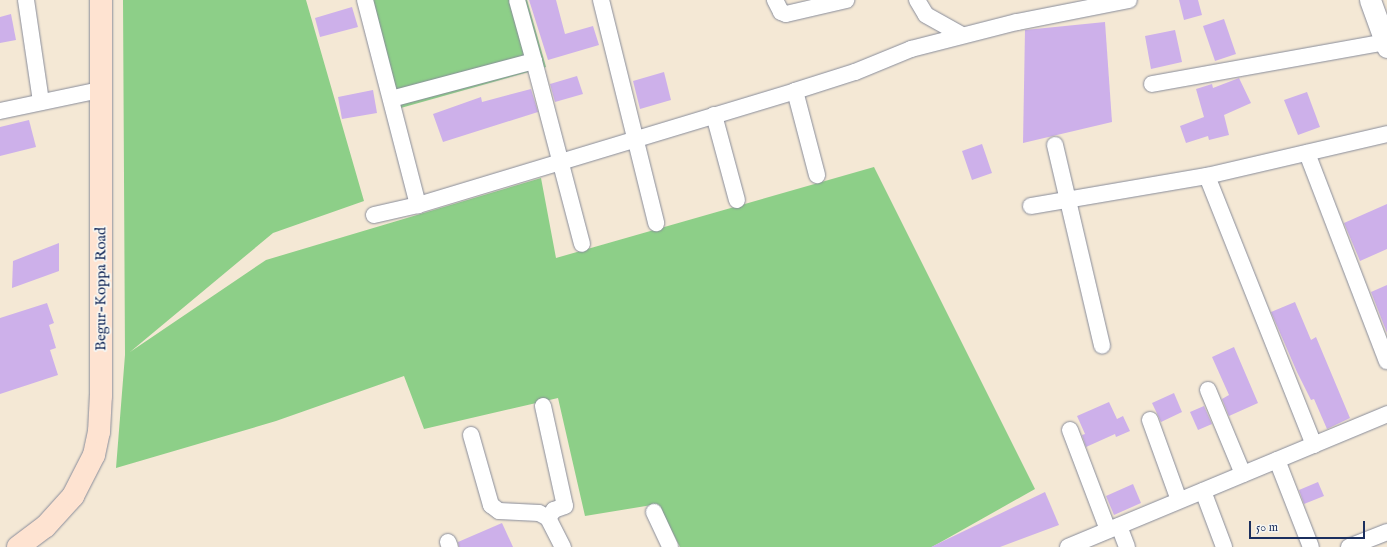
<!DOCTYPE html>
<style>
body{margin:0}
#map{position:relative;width:1387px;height:547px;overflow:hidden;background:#f4e8d5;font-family:"IM FELL English",serif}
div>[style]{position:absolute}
.green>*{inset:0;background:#8dcf88}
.building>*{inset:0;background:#cdb0ea}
.roads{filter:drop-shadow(0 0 1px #888c9a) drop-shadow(0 0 1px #888c9a)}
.minor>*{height:16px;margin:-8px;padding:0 8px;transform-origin:8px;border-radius:8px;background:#fff}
.tertiary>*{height:21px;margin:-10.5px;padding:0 10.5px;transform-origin:10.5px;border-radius:10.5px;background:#fff}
.secondary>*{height:22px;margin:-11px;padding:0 11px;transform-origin:11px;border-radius:11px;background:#fee3d1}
span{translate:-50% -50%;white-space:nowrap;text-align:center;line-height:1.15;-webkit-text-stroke:3.5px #f6f6f2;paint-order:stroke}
.street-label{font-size:15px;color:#1b2f5e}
.scale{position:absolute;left:1249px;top:521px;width:116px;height:18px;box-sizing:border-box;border:2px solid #1b2f5e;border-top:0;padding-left:5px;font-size:12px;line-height:14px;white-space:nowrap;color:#1b2f5e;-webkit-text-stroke:3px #f6f6f2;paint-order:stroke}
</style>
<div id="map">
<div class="green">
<div style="clip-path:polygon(123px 0,306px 0,364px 201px,273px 233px,130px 352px,266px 260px,541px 178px,556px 258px,874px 167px,1035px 489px,932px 547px,680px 547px,658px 504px,585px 516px,558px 398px,424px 429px,404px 376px,276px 421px,116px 468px,125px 355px)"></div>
<div style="clip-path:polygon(359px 0,527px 0,546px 67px,390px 111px)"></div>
</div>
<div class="building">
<div style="clip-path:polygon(529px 0,556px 0,565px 34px,593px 26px,599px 45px,548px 60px)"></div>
<div style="clip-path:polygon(1179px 0,1198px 0,1202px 15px,1184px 20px)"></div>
<div style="clip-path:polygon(352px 7px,358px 27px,320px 37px,315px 18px)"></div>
<div style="clip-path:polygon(11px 14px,16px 40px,0 43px,0 17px)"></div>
<div style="clip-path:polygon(1224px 19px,1236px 54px,1215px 61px,1203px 26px)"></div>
<div style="clip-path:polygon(1105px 22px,1112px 122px,1023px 143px,1025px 30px)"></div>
<div style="clip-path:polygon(1175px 30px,1182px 62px,1151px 69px,1145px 36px)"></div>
<div style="clip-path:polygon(664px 72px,671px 100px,640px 109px,633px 81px)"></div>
<div style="clip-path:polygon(577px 76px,583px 94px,555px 102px,550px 84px)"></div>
<div style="clip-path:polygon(1239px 78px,1251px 103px,1224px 115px,1229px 135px,1209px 140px,1208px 136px,1186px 143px,1180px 126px,1204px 117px,1196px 89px,1212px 84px,1213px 88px)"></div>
<div style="clip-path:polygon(531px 89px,538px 112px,443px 142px,433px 114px,481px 97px,482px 102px)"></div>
<div style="clip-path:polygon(373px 90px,377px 113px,342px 119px,338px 97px)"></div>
<div style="clip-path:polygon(1307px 92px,1320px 127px,1298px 135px,1284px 100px)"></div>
<div style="clip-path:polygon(29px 120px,36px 147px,0 156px,0 127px)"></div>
<div style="clip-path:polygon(982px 144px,992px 173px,972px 180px,962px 151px)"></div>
<div style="clip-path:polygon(1387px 204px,1387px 249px,1360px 261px,1344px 223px)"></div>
<div style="clip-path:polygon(59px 243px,59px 271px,12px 288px,13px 261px)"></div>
<div style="clip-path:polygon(1387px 285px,1387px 333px,1371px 292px)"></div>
<div style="clip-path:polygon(1295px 302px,1311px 340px,1316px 337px,1350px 418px,1327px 429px,1314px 399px,1311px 400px,1297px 372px,1271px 312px)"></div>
<div style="clip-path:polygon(47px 303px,54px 323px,49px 325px,56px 348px,50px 350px,58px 375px,0 394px,0 318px)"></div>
<div style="clip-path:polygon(1234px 347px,1258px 403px,1229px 416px,1222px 399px,1229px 395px,1212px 357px)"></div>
<div style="clip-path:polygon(1174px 393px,1182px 412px,1161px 422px,1152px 403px)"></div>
<div style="clip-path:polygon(1109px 402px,1117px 419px,1123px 416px,1130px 431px,1116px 437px,1115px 434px,1086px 447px,1082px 435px,1085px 434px,1077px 416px)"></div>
<div style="clip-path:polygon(1204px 406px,1212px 424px,1198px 430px,1190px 412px)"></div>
<div style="clip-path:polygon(1318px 482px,1324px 496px,1304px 504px,1299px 490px)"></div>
<div style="clip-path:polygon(1133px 484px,1141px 503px,1114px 515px,1106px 496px)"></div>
<div style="clip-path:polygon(1045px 492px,1059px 525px,1000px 547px,931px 547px)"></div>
<div style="clip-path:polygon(502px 523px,513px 547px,459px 547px,458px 542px)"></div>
</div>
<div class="roads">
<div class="minor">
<div style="left:26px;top:0;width:103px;rotate:81.6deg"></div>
<div style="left:365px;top:0;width:212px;rotate:75.5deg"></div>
<div style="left:601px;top:0;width:230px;rotate:76.1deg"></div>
<div style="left:775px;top:0;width:13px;rotate:63deg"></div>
<div style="left:781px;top:12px;width:5px;rotate:22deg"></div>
<div style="left:786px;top:14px;width:62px;rotate:-13.1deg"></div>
<div style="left:917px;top:0;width:17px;rotate:59deg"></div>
<div style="left:926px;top:15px;width:41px;rotate:29.1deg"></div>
<div style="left:534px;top:61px;width:189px;rotate:75.3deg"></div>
<div style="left:1152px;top:84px;width:237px;rotate:-10.2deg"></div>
<div style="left:795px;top:91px;width:87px;rotate:75.3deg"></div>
<div style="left:391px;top:99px;width:148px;rotate:-14.9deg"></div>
<div style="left:534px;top:61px;width:63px;rotate:-105.6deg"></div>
<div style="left:0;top:111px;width:102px;rotate:-11.9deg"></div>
<div style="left:714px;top:115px;width:88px;rotate:74.9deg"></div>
<div style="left:1055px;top:145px;width:206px;rotate:76.8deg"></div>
<div style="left:1307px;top:153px;width:223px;rotate:69deg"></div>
<div style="left:1031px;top:206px;width:179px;rotate:-9.7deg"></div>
<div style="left:374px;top:215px;width:45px;rotate:-12.8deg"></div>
<div style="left:418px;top:205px;width:394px;rotate:-16.8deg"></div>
<div style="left:795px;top:91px;width:63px;rotate:-17.6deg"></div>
<div style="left:855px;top:72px;width:61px;rotate:-22.3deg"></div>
<div style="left:911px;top:49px;width:109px;rotate:-14.3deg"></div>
<div style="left:1017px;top:22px;width:114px;rotate:-11.1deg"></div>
<div style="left:1208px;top:390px;width:91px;rotate:67.4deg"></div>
<div style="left:543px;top:406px;width:102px;rotate:77.6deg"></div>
<div style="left:565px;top:506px;width:12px;rotate:160deg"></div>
<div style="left:554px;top:510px;width:10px;rotate:127deg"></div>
<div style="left:548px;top:518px;width:33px;rotate:63deg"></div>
<div style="left:1150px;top:420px;width:85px;rotate:70.1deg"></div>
<div style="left:1070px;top:430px;width:107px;rotate:69.2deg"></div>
<div style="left:471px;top:435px;width:73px;rotate:74.1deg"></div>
<div style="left:491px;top:505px;width:10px;rotate:37deg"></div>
<div style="left:499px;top:511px;width:40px;rotate:2.9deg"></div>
<div style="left:539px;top:513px;width:10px;rotate:29deg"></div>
<div style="left:1314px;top:445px;width:289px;rotate:-111.7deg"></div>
<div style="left:1207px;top:176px;width:185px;rotate:-13.1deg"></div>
<div style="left:1277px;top:460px;width:93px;rotate:68.7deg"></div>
<div style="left:1203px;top:491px;width:60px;rotate:69.4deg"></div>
<div style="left:654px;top:512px;width:38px;rotate:65deg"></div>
<div style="left:1119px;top:526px;width:22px;rotate:69deg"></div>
<div style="left:448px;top:542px;width:5px;rotate:68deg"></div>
<div style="left:1068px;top:547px;width:346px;rotate:-22.6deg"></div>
<div style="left:1349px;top:547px;width:41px;rotate:-21.5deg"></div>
</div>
<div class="tertiary">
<div style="left:1370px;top:0;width:50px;rotate:70.1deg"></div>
</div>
<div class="secondary">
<div style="left:18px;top:547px;width:34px;rotate:-37deg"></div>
<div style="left:45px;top:527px;width:42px;rotate:-47.9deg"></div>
<div style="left:73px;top:496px;width:46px;rotate:-62.9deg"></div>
<div style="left:94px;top:455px;width:24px;rotate:-78deg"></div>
<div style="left:99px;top:432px;width:36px;rotate:-87deg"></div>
<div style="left:101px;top:396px;width:396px;rotate:-90deg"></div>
</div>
</div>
<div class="street-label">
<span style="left:101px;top:289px;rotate:-90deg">Begur-Koppa Road</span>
</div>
<div class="scale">50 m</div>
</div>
